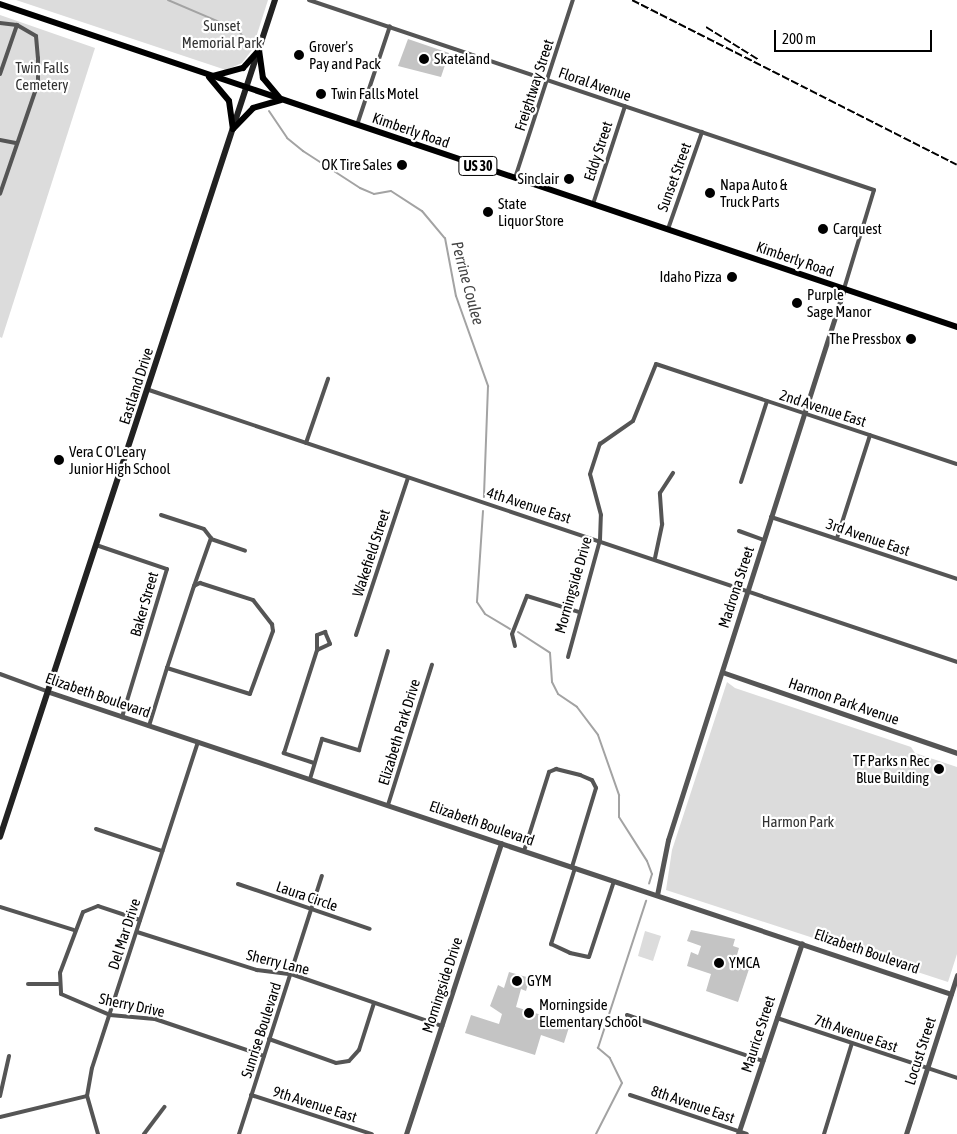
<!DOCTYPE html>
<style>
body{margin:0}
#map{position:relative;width:957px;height:1134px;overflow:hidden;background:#fff;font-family:"Asap Condensed",sans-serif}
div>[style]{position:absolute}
.green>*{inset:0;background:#dcdcdc}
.stream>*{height:2px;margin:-1px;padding:0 1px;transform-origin:1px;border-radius:1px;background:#a3a3a3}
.building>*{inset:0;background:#c4c4c4}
.minor>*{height:4px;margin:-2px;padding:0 2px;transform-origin:2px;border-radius:2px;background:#555}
.tertiary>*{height:5px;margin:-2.5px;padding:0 2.5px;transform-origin:2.5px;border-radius:2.5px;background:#555}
.secondary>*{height:5.5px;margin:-2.75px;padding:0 2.75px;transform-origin:2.75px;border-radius:2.75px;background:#222}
.primary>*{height:6px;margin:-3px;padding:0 3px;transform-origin:3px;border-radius:3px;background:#000}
.rail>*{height:2px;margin-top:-1px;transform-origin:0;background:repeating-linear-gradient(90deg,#000 0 8px,transparent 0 10.5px)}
.dots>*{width:14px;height:14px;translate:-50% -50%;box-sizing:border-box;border:2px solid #fff;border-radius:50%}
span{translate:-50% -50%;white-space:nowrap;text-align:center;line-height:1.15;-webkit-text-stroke:4.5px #fff;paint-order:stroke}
.shield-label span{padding:1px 4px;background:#fff;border:1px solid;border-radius:4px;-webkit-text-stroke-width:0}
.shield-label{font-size:14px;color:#000;font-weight:700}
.park-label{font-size:15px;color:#333}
.poi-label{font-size:15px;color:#000}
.left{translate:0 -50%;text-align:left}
.right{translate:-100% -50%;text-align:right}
.street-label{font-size:15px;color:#000}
.water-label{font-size:16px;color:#444;font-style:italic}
.scale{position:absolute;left:774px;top:30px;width:158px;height:22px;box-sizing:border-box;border:2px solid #000;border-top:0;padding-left:6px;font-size:15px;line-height:18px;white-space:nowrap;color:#000;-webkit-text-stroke:4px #fff;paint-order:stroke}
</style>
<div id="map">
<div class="green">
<div style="clip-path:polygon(16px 0,268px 0,252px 50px,242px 63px,226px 70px)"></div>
<div style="clip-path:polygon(0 15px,95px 48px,2px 338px,0 337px)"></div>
<div style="clip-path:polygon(727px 682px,735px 688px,911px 747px,915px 753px,957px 767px,957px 954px,948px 982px,666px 890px,672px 850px)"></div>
<div style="clip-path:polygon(645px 931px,661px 936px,653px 961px,638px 956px)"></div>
</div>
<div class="stream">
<div style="left:168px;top:0;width:76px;rotate:23.2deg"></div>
<div style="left:238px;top:30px;width:17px;rotate:54deg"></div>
<div style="left:269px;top:111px;width:32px;rotate:56deg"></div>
<div style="left:287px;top:138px;width:21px;rotate:39deg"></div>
<div style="left:303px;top:151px;width:68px;rotate:33deg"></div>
<div style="left:360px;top:188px;width:15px;rotate:23deg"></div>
<div style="left:374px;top:194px;width:17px;rotate:-10deg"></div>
<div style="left:391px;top:191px;width:37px;rotate:33deg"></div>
<div style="left:422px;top:211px;width:35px;rotate:50deg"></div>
<div style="left:445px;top:238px;width:59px;rotate:79.3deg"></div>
<div style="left:456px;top:296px;width:96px;rotate:70.4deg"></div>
<div style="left:488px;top:386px;width:111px;rotate:92.1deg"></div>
<div style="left:483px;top:511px;width:91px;rotate:93.8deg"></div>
<div style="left:477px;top:602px;width:14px;rotate:56deg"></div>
<div style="left:485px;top:614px;width:29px;rotate:31deg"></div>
<div style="left:518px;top:632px;width:38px;rotate:33deg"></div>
<div style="left:550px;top:653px;width:29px;rotate:86deg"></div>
<div style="left:552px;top:682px;width:13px;rotate:63deg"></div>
<div style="left:558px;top:694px;width:23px;rotate:34deg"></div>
<div style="left:577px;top:707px;width:35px;rotate:53deg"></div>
<div style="left:598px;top:735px;width:64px;rotate:70.7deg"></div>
<div style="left:619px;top:795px;width:22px;rotate:90deg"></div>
<div style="left:619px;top:817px;width:52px;rotate:57.5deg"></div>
<div style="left:647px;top:861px;width:14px;rotate:69deg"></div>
<div style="left:652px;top:874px;width:10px;rotate:107deg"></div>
<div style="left:596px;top:1134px;width:57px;rotate:-63deg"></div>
<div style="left:622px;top:1083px;width:28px;rotate:-116deg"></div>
<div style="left:610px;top:1058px;width:16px;rotate:-140deg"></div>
<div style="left:598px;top:1048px;width:155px;rotate:-71.9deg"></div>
</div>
<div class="building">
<div style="clip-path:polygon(408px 39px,449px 53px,441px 77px,398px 66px)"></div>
<div style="clip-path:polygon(691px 930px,735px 939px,733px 946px,739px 948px,737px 955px,752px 960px,738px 1002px,706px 991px,711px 974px,687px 966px,691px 952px,698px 955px,701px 946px,687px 941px)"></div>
<div style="clip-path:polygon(509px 972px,530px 978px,526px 991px,521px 989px,516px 1007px,570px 1024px,564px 1043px,541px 1035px,535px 1055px,465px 1033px,471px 1015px,499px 1024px,502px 1014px,490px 1006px,498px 985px,504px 988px)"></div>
</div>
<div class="minor">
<div style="left:309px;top:0;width:596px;rotate:18.59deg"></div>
<div style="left:874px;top:190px;width:103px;rotate:106.9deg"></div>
<div style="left:0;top:23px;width:17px;rotate:7deg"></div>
<div style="left:17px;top:25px;width:22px;rotate:30deg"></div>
<div style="left:36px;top:36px;width:22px;rotate:85deg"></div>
<div style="left:38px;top:58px;width:25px;rotate:90deg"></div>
<div style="left:38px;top:83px;width:117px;rotate:108.9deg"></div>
<div style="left:0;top:74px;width:52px;rotate:-70.9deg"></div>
<div style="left:357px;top:125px;width:104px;rotate:-71.6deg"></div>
<div style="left:0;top:140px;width:16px;rotate:11deg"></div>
<div style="left:515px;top:178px;width:187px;rotate:-72deg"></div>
<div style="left:593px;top:204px;width:103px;rotate:-71.9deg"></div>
<div style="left:668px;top:229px;width:103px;rotate:-70.7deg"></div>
<div style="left:149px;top:390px;width:853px;rotate:18.6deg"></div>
<div style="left:306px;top:443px;width:68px;rotate:-71deg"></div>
<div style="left:741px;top:482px;width:85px;rotate:-72.2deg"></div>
<div style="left:161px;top:515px;width:45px;rotate:18deg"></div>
<div style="left:204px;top:529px;width:11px;rotate:52deg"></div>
<div style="left:211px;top:538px;width:51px;rotate:109.5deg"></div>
<div style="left:771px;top:517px;width:196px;rotate:18.4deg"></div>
<div style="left:739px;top:531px;width:27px;rotate:20deg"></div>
<div style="left:837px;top:538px;width:108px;rotate:-72.2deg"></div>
<div style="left:211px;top:539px;width:36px;rotate:19deg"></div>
<div style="left:96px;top:545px;width:75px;rotate:18.7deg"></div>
<div style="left:167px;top:569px;width:155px;rotate:106.9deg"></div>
<div style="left:655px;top:558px;width:35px;rotate:-78deg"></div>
<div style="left:662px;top:524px;width:31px;rotate:-94deg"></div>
<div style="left:660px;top:493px;width:24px;rotate:-57deg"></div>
<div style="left:356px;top:635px;width:165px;rotate:-71.7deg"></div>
<div style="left:515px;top:646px;width:12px;rotate:-104deg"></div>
<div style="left:512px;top:634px;width:41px;rotate:-68.5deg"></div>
<div style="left:527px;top:596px;width:54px;rotate:17.1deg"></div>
<div style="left:568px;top:657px;width:121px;rotate:-74.7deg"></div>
<div style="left:600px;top:540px;width:25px;rotate:-88deg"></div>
<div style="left:601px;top:515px;width:42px;rotate:-105deg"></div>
<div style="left:590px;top:474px;width:32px;rotate:-72deg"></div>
<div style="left:600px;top:444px;width:40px;rotate:-34.9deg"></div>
<div style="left:633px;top:421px;width:61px;rotate:-68deg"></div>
<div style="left:656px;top:364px;width:317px;rotate:18.4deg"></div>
<div style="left:0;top:674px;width:52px;rotate:20.2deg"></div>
<div style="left:149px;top:726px;width:61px;rotate:-72.8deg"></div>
<div style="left:167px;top:668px;width:86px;rotate:-71.8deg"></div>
<div style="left:194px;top:586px;width:7px;rotate:-27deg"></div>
<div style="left:200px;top:583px;width:56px;rotate:17.8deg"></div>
<div style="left:253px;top:600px;width:31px;rotate:52deg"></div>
<div style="left:272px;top:624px;width:7px;rotate:82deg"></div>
<div style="left:273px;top:631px;width:67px;rotate:110.1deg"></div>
<div style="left:250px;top:694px;width:87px;rotate:-162.6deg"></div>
<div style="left:314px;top:763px;width:32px;rotate:-162deg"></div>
<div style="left:284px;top:753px;width:108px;rotate:-72.2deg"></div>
<div style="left:317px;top:650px;width:15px;rotate:-90deg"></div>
<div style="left:317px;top:635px;width:9px;rotate:-21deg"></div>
<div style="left:325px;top:632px;width:13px;rotate:67deg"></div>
<div style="left:330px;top:644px;width:14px;rotate:155deg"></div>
<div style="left:310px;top:779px;width:42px;rotate:-73.3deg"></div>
<div style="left:322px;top:739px;width:39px;rotate:17deg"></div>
<div style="left:359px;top:750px;width:103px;rotate:-73.7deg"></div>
<div style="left:388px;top:805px;width:147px;rotate:-72.6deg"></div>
<div style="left:96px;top:829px;width:70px;rotate:18.4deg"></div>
<div style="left:524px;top:851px;width:83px;rotate:-72.4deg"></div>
<div style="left:549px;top:772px;width:8px;rotate:-23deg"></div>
<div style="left:556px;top:769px;width:25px;rotate:14deg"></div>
<div style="left:580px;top:775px;width:13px;rotate:23deg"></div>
<div style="left:592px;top:780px;width:9px;rotate:63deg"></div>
<div style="left:596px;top:788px;width:83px;rotate:106.9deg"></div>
<div style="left:575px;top:868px;width:80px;rotate:107.5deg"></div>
<div style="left:551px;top:944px;width:21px;rotate:25deg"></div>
<div style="left:570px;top:953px;width:19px;rotate:12deg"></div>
<div style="left:589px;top:957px;width:80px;rotate:-71.8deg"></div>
<div style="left:238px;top:884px;width:139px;rotate:18.8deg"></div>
<div style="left:0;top:907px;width:77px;rotate:17.3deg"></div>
<div style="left:140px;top:920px;width:44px;rotate:-161.6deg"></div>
<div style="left:98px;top:906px;width:16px;rotate:158deg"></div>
<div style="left:83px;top:912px;width:65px;rotate:110.7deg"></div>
<div style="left:60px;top:973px;width:21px;rotate:87deg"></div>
<div style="left:61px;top:994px;width:53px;rotate:23.2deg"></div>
<div style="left:110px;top:1015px;width:45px;rotate:5.1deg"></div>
<div style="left:155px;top:1019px;width:115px;rotate:18.7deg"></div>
<div style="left:137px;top:932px;width:126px;rotate:17.6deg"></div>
<div style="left:257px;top:970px;width:34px;rotate:7deg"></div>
<div style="left:291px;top:974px;width:160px;rotate:19deg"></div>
<div style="left:28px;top:984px;width:30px"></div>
<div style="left:627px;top:1015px;width:144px;rotate:18.7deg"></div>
<div style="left:777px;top:1018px;width:190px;rotate:18.4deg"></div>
<div style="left:269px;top:1039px;width:71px;rotate:19.7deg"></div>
<div style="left:336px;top:1063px;width:13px;rotate:-9deg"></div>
<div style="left:349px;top:1061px;width:15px;rotate:-48deg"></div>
<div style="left:359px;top:1050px;width:49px;rotate:-72.3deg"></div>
<div style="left:251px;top:1095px;width:127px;rotate:17.9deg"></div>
<div style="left:630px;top:1095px;width:123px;rotate:18.4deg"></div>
<div style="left:0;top:1096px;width:41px;rotate:-77.3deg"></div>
<div style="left:0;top:1117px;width:89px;rotate:-13.6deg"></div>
<div style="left:98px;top:1134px;width:40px;rotate:-106deg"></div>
<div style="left:87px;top:1096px;width:28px;rotate:-80deg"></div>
<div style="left:92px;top:1068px;width:343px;rotate:-72deg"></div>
<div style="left:144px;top:1134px;width:34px;rotate:-53deg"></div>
<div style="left:239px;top:1134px;width:271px;rotate:-72.2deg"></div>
<div style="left:824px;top:1134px;width:95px;rotate:-72.9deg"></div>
</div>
<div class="tertiary">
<div style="left:722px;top:672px;width:249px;rotate:19deg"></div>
<div style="left:49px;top:692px;width:951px;rotate:18.51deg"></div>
<div style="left:657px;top:895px;width:56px;rotate:-78.7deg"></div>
<div style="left:668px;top:840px;width:578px;rotate:-72.29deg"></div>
<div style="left:406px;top:1134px;width:306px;rotate:-71.9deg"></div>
<div style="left:738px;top:1134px;width:201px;rotate:-71.5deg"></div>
<div style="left:906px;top:1134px;width:167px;rotate:-72.2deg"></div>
</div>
<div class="secondary">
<div style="left:0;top:837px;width:881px;rotate:-71.81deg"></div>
</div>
<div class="primary">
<div style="left:0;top:4px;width:1010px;rotate:18.65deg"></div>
<div style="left:259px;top:50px;width:28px;rotate:82deg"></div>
<div style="left:263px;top:78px;width:25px;rotate:50deg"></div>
<div style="left:213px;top:76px;width:31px;rotate:-15deg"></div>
<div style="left:243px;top:68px;width:24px;rotate:-48deg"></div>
<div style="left:209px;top:77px;width:31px;rotate:50deg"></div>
<div style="left:229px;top:101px;width:28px;rotate:82deg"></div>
<div style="left:233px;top:129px;width:29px;rotate:-46deg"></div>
<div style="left:253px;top:108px;width:29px;rotate:-16deg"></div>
</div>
<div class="rail">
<div style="left:632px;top:0;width:364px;rotate:26.9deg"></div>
<div style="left:706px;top:27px;width:62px;rotate:31.9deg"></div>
</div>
<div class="dots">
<div style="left:299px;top:55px;background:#000"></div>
<div style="left:424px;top:59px;background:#000"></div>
<div style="left:321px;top:94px;background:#000"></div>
<div style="left:402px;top:165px;background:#000"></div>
<div style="left:569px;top:179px;background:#000"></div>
<div style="left:710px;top:193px;background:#000"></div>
<div style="left:488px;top:212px;background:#000"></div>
<div style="left:823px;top:229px;background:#000"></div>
<div style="left:732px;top:277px;background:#000"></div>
<div style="left:797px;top:303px;background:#000"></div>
<div style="left:911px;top:339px;background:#000"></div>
<div style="left:59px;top:460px;background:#000"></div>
<div style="left:939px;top:769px;background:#000"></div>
<div style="left:719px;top:963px;background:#000"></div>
<div style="left:517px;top:981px;background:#000"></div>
<div style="left:529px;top:1013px;background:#000"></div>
</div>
<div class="shield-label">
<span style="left:478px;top:166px">US 30</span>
</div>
<div class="park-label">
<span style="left:222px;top:34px">Sunset<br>Memorial Park</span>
<span style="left:42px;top:76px">Twin Falls<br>Cemetery</span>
<span style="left:798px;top:822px">Harmon Park</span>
</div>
<div class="poi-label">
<span class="left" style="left:309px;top:55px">Grover's<br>Pay and Pack</span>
<span class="left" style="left:434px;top:59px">Skateland</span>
<span class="left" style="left:331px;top:94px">Twin Falls Motel</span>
<span class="right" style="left:392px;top:165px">OK Tire Sales</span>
<span class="right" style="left:559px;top:179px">Sinclair</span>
<span class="left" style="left:720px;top:193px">Napa Auto &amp;<br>Truck Parts</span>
<span class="left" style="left:498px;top:212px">State<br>Liquor Store</span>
<span class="left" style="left:833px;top:229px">Carquest</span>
<span class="right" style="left:722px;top:277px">Idaho Pizza</span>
<span class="left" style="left:807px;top:303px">Purple<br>Sage Manor</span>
<span class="right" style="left:901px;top:339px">The Pressbox</span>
<span class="left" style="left:69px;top:460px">Vera C O'Leary<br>Junior High School</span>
<span class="right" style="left:929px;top:769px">TF Parks n Rec<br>Blue Building</span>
<span class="left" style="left:729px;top:963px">YMCA</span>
<span class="left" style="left:527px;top:981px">GYM</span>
<span class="left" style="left:539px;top:1013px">Morningside<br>Elementary School</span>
</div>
<div class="street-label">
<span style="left:595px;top:84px;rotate:19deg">Floral Avenue</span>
<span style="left:534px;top:85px;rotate:-72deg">Freightway Street</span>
<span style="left:411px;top:130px;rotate:19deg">Kimberly Road</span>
<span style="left:598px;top:151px;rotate:-72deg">Eddy Street</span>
<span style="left:674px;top:177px;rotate:-70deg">Sunset Street</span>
<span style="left:795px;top:259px;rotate:19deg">Kimberly Road</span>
<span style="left:136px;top:386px;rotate:-72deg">Eastland Drive</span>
<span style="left:823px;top:408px;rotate:18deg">2nd Avenue East</span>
<span style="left:529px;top:505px;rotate:18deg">4th Avenue East</span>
<span style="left:868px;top:537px;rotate:19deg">3rd Avenue East</span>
<span style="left:371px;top:553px;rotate:-72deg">Wakefield Street</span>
<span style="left:573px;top:585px;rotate:-74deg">Morningside Drive</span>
<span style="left:736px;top:587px;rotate:-72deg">Madrona Street</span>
<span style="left:144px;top:604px;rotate:-74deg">Baker Street</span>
<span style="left:98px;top:695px;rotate:19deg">Elizabeth Boulevard</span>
<span style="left:844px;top:701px;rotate:19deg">Harmon Park Avenue</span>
<span style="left:399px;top:732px;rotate:-73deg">Elizabeth Park Drive</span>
<span style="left:482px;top:823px;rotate:19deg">Elizabeth Boulevard</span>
<span style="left:307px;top:896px;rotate:19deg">Laura Circle</span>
<span style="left:124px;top:934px;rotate:-72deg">Del Mar Drive</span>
<span style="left:867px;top:951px;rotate:19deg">Elizabeth Boulevard</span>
<span style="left:278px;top:962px;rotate:14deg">Sherry Lane</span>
<span style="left:442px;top:985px;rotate:-72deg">Morningside Drive</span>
<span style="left:132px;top:1005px;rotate:12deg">Sherry Drive</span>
<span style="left:261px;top:1030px;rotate:-72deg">Sunrise Boulevard</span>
<span style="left:856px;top:1033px;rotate:19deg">7th Avenue East</span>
<span style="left:758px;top:1034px;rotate:-72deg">Maurice Street</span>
<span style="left:920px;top:1051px;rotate:-72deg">Locust Street</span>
<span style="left:315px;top:1104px;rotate:18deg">9th Avenue East</span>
<span style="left:693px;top:1104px;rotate:19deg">8th Avenue East</span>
</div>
<div class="water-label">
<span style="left:468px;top:283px;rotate:75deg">Perrine Coulee</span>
</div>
<div class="scale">200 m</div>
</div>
